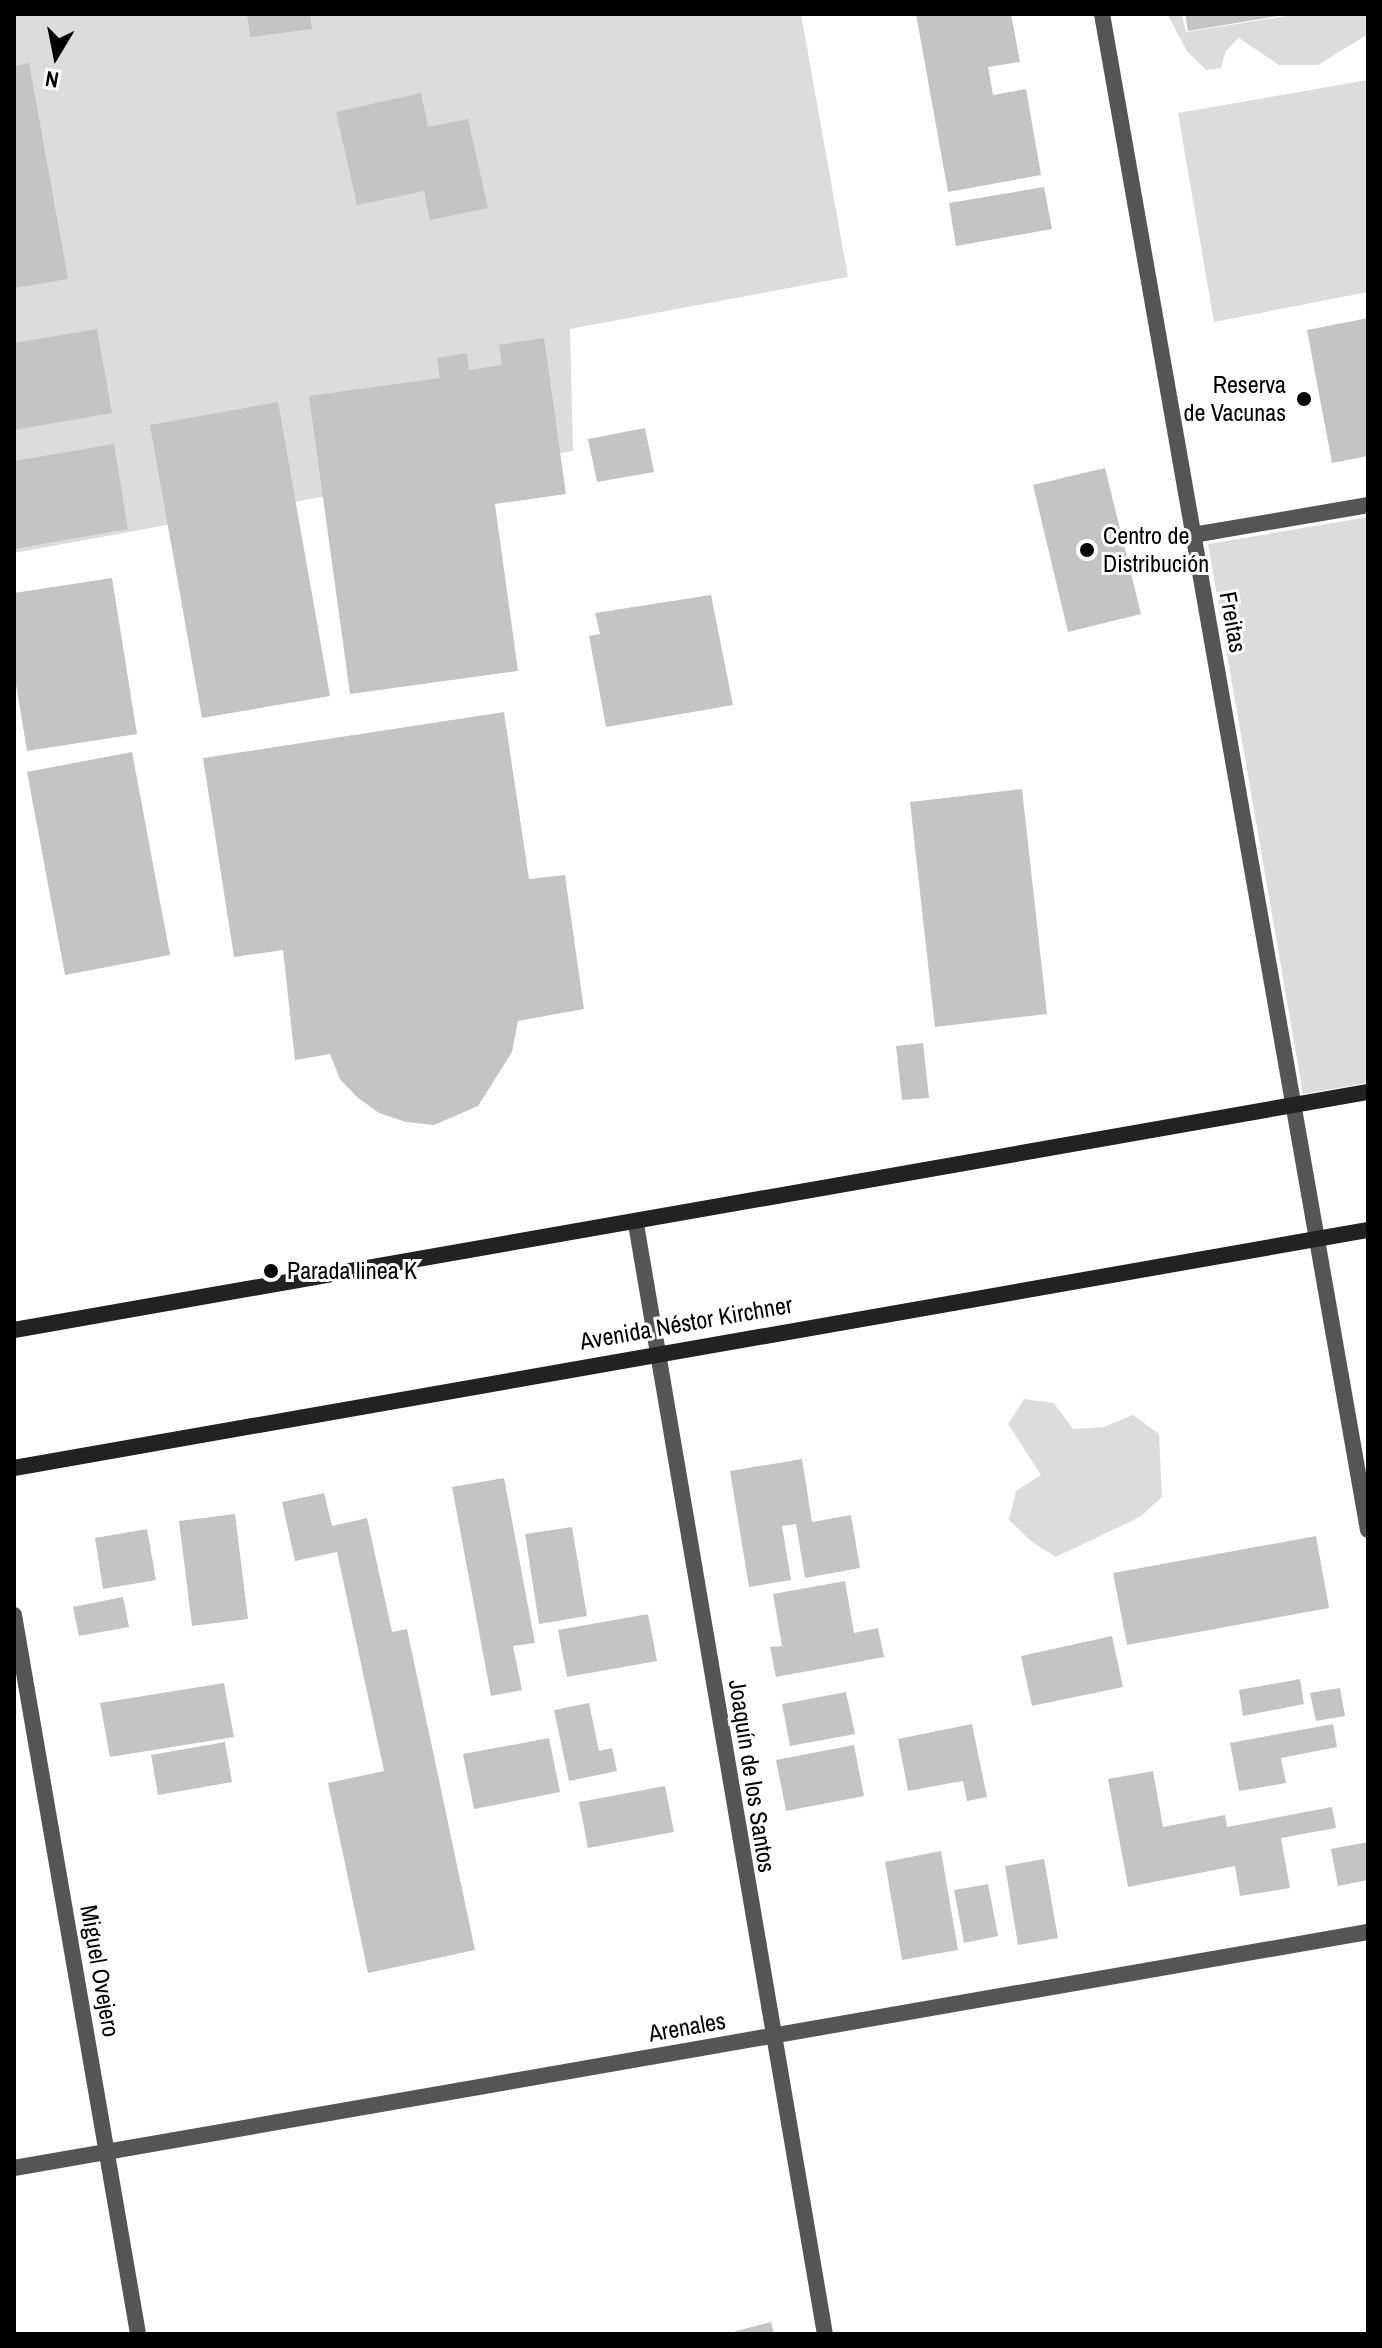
<!DOCTYPE html>
<meta charset="utf-8">
<style>
body{margin:0}
#map{position:relative;width:1382px;height:2348px;overflow:hidden;background:#fff;font-family:"Archivo Narrow",sans-serif}
div>[style]{position:absolute}
.green>*{inset:0;background:#dcdcdc}
.building>*{inset:0;background:#c4c4c4}
.minor>*{height:16px;margin:-8px;padding:0 8px;transform-origin:8px;border-radius:8px;background:#555}
.secondary>*{height:16px;margin:-8px;padding:0 8px;transform-origin:8px;border-radius:8px;background:#222}
.dots>*{width:22px;height:22px;translate:-50% -50%;box-sizing:border-box;border:4px solid #fff;border-radius:50%}
span{translate:-50% -50%;white-space:nowrap;text-align:center;line-height:1.15;-webkit-text-stroke:6px #fff;paint-order:stroke}
.poi-label{font-size:24px;color:#000}
.right{translate:-100% -50%;text-align:right}
.left{translate:0 -50%;text-align:left}
.street-label{font-size:24px;color:#000}
.frame{position:absolute;inset:0;border:16px solid #000;pointer-events:none}
.north{position:absolute;left:16px;top:16px;width:80px;height:80px;-webkit-text-stroke:6px #fff;paint-order:stroke;rotate:190deg;font-size:22px;font-weight:700;line-height:32px;text-align:center;color:#000}
.north::after{content:'';display:block;margin:auto;width:28px;height:36px;background:#000;clip-path:polygon(50% 0,100% 100%,50% 72%,0 100%)}
</style>
<div id="map">
<div class="green">
<div style="clip-path:polygon(14px 14px,801px 14px,848px 277px,570px 329px,573px 451px,14px 553px)"></div>
<div style="clip-path:polygon(1167px 14px,1182px 14px,1186px 32px,1299px 14px,1368px 14px,1368px 34px,1318px 65px,1279px 65px,1239px 38px,1226px 51px,1221px 68px,1206px 70px,1187px 51px)"></div>
<div style="clip-path:polygon(1368px 80px,1368px 292px,1214px 322px,1178px 113px)"></div>
<div style="clip-path:polygon(1368px 517px,1368px 1083px,1303px 1094px,1208px 544px)"></div>
<div style="clip-path:polygon(1024px 1399px,1054px 1403px,1073px 1429px,1104px 1427px,1133px 1415px,1159px 1434px,1162px 1497px,1140px 1517px,1056px 1557px,1032px 1542px,1009px 1520px,1016px 1491px,1041px 1475px,1008px 1424px)"></div>
</div>
<div class="building">
<div style="clip-path:polygon(247px 14px,310px 14px,312px 29px,250px 37px)"></div>
<div style="clip-path:polygon(916px 14px,1011px 14px,1020px 62px,988px 67px,993px 95px,1026px 89px,1041px 175px,948px 192px)"></div>
<div style="clip-path:polygon(1185px 14px,1277px 14px,1278px 16px,1188px 31px)"></div>
<div style="clip-path:polygon(29px 63px,68px 279px,14px 288px,14px 66px)"></div>
<div style="clip-path:polygon(421px 93px,428px 127px,468px 119px,488px 208px,430px 220px,424px 191px,357px 205px,336px 112px)"></div>
<div style="clip-path:polygon(1044px 187px,1052px 229px,956px 246px,949px 203px)"></div>
<div style="clip-path:polygon(1368px 318px,1368px 456px,1332px 463px,1307px 330px)"></div>
<div style="clip-path:polygon(97px 329px,112px 413px,14px 430px,14px 343px)"></div>
<div style="clip-path:polygon(544px 338px,566px 494px,495px 504px,518px 671px,350px 694px,309px 396px,440px 378px,437px 358px,467px 353px,469px 370px,502px 365px,499px 345px)"></div>
<div style="clip-path:polygon(278px 402px,330px 696px,202px 718px,150px 425px)"></div>
<div style="clip-path:polygon(645px 428px,654px 472px,597px 482px,588px 439px)"></div>
<div style="clip-path:polygon(114px 444px,128px 529px,14px 549px,14px 461px)"></div>
<div style="clip-path:polygon(1105px 468px,1141px 614px,1068px 632px,1033px 485px)"></div>
<div style="clip-path:polygon(112px 578px,137px 734px,27px 751px,14px 672px,14px 593px)"></div>
<div style="clip-path:polygon(711px 595px,733px 705px,606px 727px,589px 636px,600px 634px,595px 613px)"></div>
<div style="clip-path:polygon(504px 712px,529px 879px,565px 875px,584px 1009px,518px 1021px,512px 1052px,478px 1106px,434px 1125px,406px 1122px,379px 1113px,357px 1097px,340px 1079px,330px 1054px,295px 1060px,283px 950px,234px 957px,203px 758px)"></div>
<div style="clip-path:polygon(132px 752px,170px 955px,65px 975px,27px 772px)"></div>
<div style="clip-path:polygon(1022px 789px,1047px 1014px,935px 1027px,910px 802px)"></div>
<div style="clip-path:polygon(923px 1043px,929px 1098px,902px 1100px,896px 1046px)"></div>
<div style="clip-path:polygon(802px 1459px,812px 1522px,851px 1515px,860px 1568px,805px 1578px,796px 1524px,782px 1526px,791px 1580px,749px 1587px,730px 1471px)"></div>
<div style="clip-path:polygon(504px 1478px,535px 1643px,513px 1646px,522px 1690px,491px 1696px,452px 1487px)"></div>
<div style="clip-path:polygon(324px 1493px,332px 1526px,367px 1518px,392px 1632px,407px 1629px,475px 1950px,368px 1973px,328px 1783px,384px 1771px,337px 1552px,295px 1561px,282px 1502px)"></div>
<div style="clip-path:polygon(235px 1514px,248px 1619px,192px 1626px,179px 1521px)"></div>
<div style="clip-path:polygon(572px 1527px,587px 1616px,539px 1624px,525px 1534px)"></div>
<div style="clip-path:polygon(147px 1529px,156px 1580px,103px 1589px,95px 1538px)"></div>
<div style="clip-path:polygon(1316px 1536px,1329px 1608px,1127px 1645px,1113px 1573px)"></div>
<div style="clip-path:polygon(845px 1581px,854px 1633px,878px 1628px,884px 1657px,776px 1677px,770px 1647px,782px 1646px,773px 1594px)"></div>
<div style="clip-path:polygon(123px 1597px,129px 1627px,79px 1636px,73px 1607px)"></div>
<div style="clip-path:polygon(648px 1614px,657px 1661px,567px 1677px,558px 1630px)"></div>
<div style="clip-path:polygon(1112px 1636px,1123px 1687px,1032px 1706px,1021px 1656px)"></div>
<div style="clip-path:polygon(1300px 1679px,1304px 1704px,1243px 1716px,1239px 1690px)"></div>
<div style="clip-path:polygon(224px 1683px,234px 1737px,110px 1757px,100px 1703px)"></div>
<div style="clip-path:polygon(1340px 1688px,1345px 1716px,1316px 1721px,1310px 1693px)"></div>
<div style="clip-path:polygon(846px 1692px,855px 1734px,790px 1746px,782px 1704px)"></div>
<div style="clip-path:polygon(589px 1703px,599px 1751px,612px 1748px,617px 1771px,569px 1781px,554px 1710px)"></div>
<div style="clip-path:polygon(972px 1724px,987px 1797px,967px 1801px,963px 1781px,908px 1791px,898px 1739px)"></div>
<div style="clip-path:polygon(1333px 1724px,1337px 1747px,1281px 1758px,1286px 1783px,1239px 1791px,1230px 1743px)"></div>
<div style="clip-path:polygon(549px 1738px,560px 1792px,474px 1809px,463px 1754px)"></div>
<div style="clip-path:polygon(225px 1742px,232px 1782px,158px 1795px,151px 1755px)"></div>
<div style="clip-path:polygon(854px 1745px,864px 1796px,786px 1811px,776px 1760px)"></div>
<div style="clip-path:polygon(1153px 1771px,1163px 1827px,1225px 1815px,1227px 1827px,1332px 1807px,1336px 1828px,1281px 1838px,1290px 1888px,1240px 1896px,1235px 1866px,1128px 1887px,1108px 1779px)"></div>
<div style="clip-path:polygon(665px 1786px,674px 1832px,588px 1848px,579px 1802px)"></div>
<div style="clip-path:polygon(1368px 1842px,1368px 1880px,1338px 1886px,1331px 1849px)"></div>
<div style="clip-path:polygon(941px 1851px,958px 1950px,902px 1960px,885px 1862px)"></div>
<div style="clip-path:polygon(1044px 1859px,1058px 1938px,1018px 1945px,1005px 1866px)"></div>
<div style="clip-path:polygon(988px 1884px,998px 1936px,964px 1943px,954px 1890px)"></div>
<div style="clip-path:polygon(771px 2322px,774px 2334px,730px 2334px,729px 2333px)"></div>
</div>
<div class="minor">
<div style="left:1102px;top:14px;width:1539px;rotate:80.05deg"></div>
<div style="left:1193px;top:535px;width:178px;rotate:-9.7deg"></div>
<div style="left:636px;top:1224px;width:1126px;rotate:80.34deg"></div>
<div style="left:14px;top:1615px;width:730px;rotate:80.21deg"></div>
<div style="left:14px;top:2168px;width:1374px;rotate:-9.89deg"></div>
</div>
<div class="secondary">
<div style="left:14px;top:1330px;width:1375px;rotate:-9.97deg"></div>
<div style="left:14px;top:1468px;width:1375px;rotate:-9.97deg"></div>
</div>
<div class="dots">
<div style="left:1304px;top:399px;background:#000"></div>
<div style="left:1087px;top:550px;background:#000"></div>
<div style="left:271px;top:1271px;background:#000"></div>
</div>
<div class="poi-label">
<span class="right" style="left:1286px;top:399px">Reserva<br>de Vacunas</span>
<span class="left" style="left:1103px;top:550px">Centro de<br>Distribución</span>
<span class="left" style="left:287px;top:1271px">Parada linea K</span>
</div>
<div class="street-label">
<span style="left:1233px;top:622px;rotate:80deg">Freitas</span>
<span style="left:686px;top:1323px;rotate:-10deg">Avenida Néstor Kirchner</span>
<span style="left:752px;top:1776px;rotate:81deg">Joaquín de los Santos</span>
<span style="left:100px;top:1971px;rotate:80deg">Miguel Ovejero</span>
<span style="left:687px;top:2027px;rotate:-10deg">Arenales</span>
</div>
<div class="frame"></div>
<div class="north">N</div>
</div>
